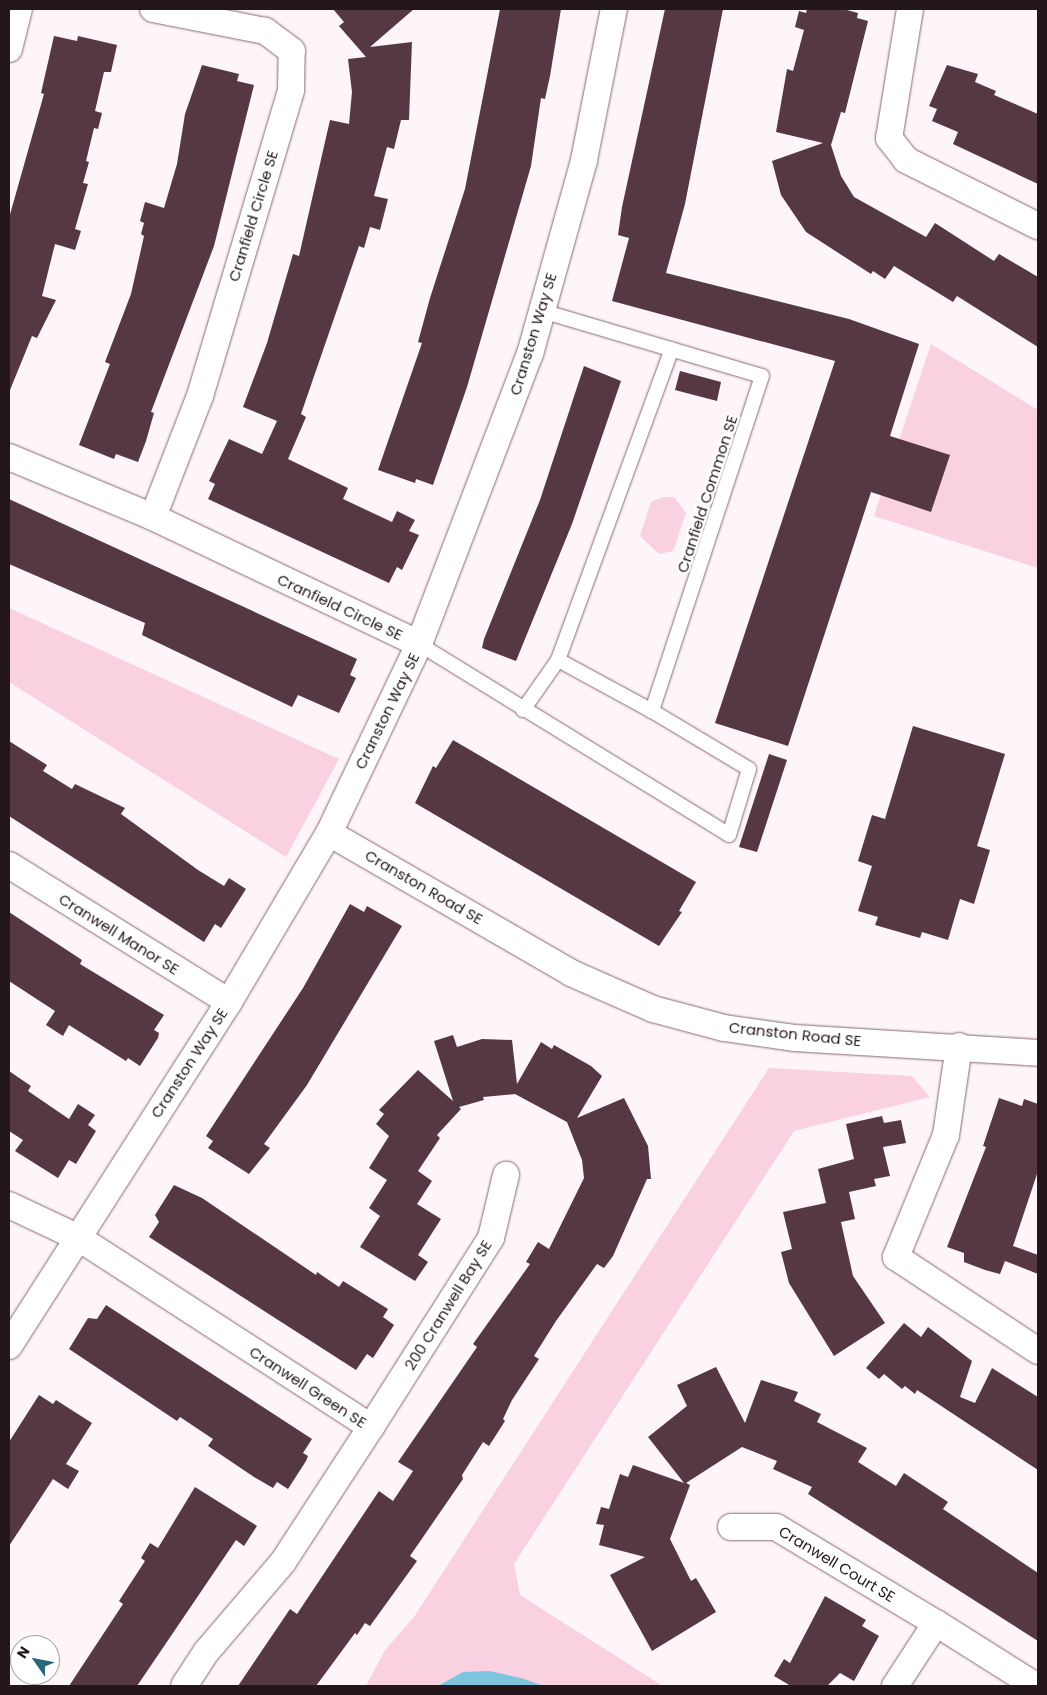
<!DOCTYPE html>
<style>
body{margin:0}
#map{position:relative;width:1047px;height:1695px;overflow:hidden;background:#fdf5f8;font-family:Poppins,sans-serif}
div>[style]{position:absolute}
.green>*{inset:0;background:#fad1e0}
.water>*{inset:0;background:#7dc4df}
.building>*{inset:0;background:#553843}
.roads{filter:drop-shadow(0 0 1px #886874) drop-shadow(0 0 1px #886874)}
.lane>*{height:14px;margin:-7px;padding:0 7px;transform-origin:7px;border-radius:7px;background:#fff}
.street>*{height:26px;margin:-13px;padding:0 13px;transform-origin:13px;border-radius:13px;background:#fff}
span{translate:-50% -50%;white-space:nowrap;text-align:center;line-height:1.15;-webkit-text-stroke:5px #fff;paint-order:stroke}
.street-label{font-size:15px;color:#24171c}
.frame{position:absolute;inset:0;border:10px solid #24171c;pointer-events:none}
.north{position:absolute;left:10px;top:1635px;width:50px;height:50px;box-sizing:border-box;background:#fff;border:1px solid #a7a2a4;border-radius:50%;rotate:303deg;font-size:14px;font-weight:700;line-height:20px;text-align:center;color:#24171c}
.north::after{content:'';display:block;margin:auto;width:18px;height:22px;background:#28677d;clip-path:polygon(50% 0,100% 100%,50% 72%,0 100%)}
</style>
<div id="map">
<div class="green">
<div style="clip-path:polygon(931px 344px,1038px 410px,1038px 568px,874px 516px)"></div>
<div style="clip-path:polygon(663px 497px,674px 497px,686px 513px,673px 551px,659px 554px,640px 536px,651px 502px)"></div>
<div style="clip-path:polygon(9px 608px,339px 759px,286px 857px,9px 682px)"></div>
<div style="clip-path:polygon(769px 1068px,912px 1076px,930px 1097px,794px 1131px,514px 1564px,520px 1595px,663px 1686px,366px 1686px,385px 1650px,414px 1617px)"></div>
</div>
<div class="water">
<div style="clip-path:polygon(489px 1671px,521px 1678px,544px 1686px,438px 1686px,463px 1672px)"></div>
</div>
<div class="building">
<div style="clip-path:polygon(333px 9px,414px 9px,370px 47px,412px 42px,409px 120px,401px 120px,394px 149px,387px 147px,374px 196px,388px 199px,380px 230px,370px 227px,364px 248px,359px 246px,301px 414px,306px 417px,288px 459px,348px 488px,343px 499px,392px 522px,397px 511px,415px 520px,409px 531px,419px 535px,402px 570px,397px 567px,389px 583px,208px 499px,215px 484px,209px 481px,229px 439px,262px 454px,277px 421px,243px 407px,267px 343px,293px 254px,299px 256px,330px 120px,349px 124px,352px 92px,348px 59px,366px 57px,339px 26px,344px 22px)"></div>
<div style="clip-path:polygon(500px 9px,561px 9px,550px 76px,545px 99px,541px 98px,531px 166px,467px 387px,433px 485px,416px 479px,415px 483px,378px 470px,422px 343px,418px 342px,430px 298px,465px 189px)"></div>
<div style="clip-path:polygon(665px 9px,723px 9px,685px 204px,666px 273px,849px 319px,919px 344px,890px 436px,950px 455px,931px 512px,871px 492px,788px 746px,715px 723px,835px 361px,612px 301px,629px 238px,618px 235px,622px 207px)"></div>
<div style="clip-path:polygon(807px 9px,843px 9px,858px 13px,857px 18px,868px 21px,845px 113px,841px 112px,831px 145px,841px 176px,854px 197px,926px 237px,935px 223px,994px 261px,999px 254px,1038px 277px,1038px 347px,957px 296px,953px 302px,894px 266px,885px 279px,873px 271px,871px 274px,806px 232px,781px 195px,772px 161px,823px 143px,776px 132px,787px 69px,793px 71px,804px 30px,795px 27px,799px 11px,806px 13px)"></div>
<div style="clip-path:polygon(54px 36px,77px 41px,78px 36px,117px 45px,111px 72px,104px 72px,95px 111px,102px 113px,98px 129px,94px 128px,86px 161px,89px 162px,83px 183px,88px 184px,75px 229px,81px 231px,75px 250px,55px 244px,42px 296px,56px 300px,37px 338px,32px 336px,10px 390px,9px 218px,44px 94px,41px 93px)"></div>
<div style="clip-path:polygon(202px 65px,239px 74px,237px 81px,254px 85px,214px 246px,151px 412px,154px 413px,146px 441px,138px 462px,116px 454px,114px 459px,79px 445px,110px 364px,105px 362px,131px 294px,144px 236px,141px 234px,144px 223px,140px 221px,145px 202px,164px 208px,177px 164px,185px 114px)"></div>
<div style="clip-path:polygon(947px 65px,978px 74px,975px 82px,996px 91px,994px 95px,1038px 114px,1038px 184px,953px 144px,958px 132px,932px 121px,937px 109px,929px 106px)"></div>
<div style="clip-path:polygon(584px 366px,621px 381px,572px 524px,516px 661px,482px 648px,484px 639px,540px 500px)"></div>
<div style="clip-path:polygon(680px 371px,721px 382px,717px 401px,675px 390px)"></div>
<div style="clip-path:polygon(9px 499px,357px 659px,350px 675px,356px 678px,339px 713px,298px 695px,292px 707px,142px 635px,145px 623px,9px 564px)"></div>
<div style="clip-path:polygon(913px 726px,1005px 754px,977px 846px,990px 850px,974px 904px,960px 899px,948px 940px,922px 932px,920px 938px,875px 925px,878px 917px,858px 911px,872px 866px,858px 861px,872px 815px,885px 819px)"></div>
<div style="clip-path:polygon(453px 740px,696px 882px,679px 911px,682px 912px,659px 946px,415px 803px,433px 766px,436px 768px)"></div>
<div style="clip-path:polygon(9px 741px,47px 765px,43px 771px,72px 789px,75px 784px,125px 808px,121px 814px,198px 870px,224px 886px,229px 878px,246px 889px,221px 928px,215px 924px,204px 942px,9px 816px)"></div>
<div style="clip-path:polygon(769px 754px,787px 760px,757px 852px,739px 847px)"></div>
<div style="clip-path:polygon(350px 904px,364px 912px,367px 906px,402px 926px,307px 1085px,264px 1144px,270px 1148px,249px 1174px,208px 1148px,213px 1141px,206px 1136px,303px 988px)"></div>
<div style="clip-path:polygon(9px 912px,82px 960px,80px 964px,164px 1015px,154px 1030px,159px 1033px,158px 1038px,140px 1066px,128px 1058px,126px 1061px,69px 1025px,63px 1036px,46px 1025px,55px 1011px,9px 981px)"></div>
<div style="clip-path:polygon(453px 1035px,457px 1047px,482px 1039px,512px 1040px,517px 1084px,541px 1042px,552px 1049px,554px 1045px,591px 1066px,602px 1076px,577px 1118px,624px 1098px,648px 1146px,651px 1179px,647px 1179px,613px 1256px,604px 1268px,597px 1264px,556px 1321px,534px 1356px,539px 1359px,512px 1400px,503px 1419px,505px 1421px,489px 1446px,483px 1442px,462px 1475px,463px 1479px,410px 1556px,417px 1561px,370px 1626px,365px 1623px,357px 1635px,355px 1633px,316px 1686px,238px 1686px,290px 1609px,297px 1614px,379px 1491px,393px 1501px,413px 1471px,398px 1462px,477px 1347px,473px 1344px,530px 1264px,526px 1262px,538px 1242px,549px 1249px,584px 1178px,582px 1160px,567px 1122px,515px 1094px,483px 1097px,484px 1100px,459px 1107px,461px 1109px,437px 1135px,440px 1138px,418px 1171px,432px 1181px,417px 1204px,441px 1219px,418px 1255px,428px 1262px,415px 1281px,360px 1247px,380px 1216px,369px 1208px,387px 1180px,369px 1168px,389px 1136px,376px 1124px,384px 1114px,379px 1110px,418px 1070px,453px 1101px,434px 1041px)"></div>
<div style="clip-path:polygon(9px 1071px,31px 1086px,28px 1091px,69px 1119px,78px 1104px,95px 1115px,88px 1125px,96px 1131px,76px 1164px,69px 1160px,58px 1178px,15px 1151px,23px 1140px,9px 1131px)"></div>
<div style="clip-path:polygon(999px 1098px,1022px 1106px,1024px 1099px,1038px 1104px,1038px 1171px,1013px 1246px,1038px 1255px,1038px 1274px,1005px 1261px,1000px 1274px,985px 1270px,964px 1262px,964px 1253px,947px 1247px,986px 1147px,983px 1146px)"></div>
<div style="clip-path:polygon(882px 1116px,884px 1123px,901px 1120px,906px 1143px,883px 1147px,890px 1176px,874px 1179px,876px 1186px,849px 1192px,855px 1219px,841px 1222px,853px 1276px,885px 1323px,834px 1356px,789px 1283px,781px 1252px,792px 1249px,783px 1212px,826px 1203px,818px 1169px,854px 1159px,846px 1124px)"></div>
<div style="clip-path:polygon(174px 1185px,202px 1198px,316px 1275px,317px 1272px,339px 1287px,343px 1281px,388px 1309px,383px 1317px,394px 1325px,373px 1358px,367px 1354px,356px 1370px,149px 1237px,159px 1222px,155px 1215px)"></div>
<div style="clip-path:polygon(106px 1305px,312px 1439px,303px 1453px,308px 1456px,306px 1461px,288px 1489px,277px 1482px,273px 1488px,254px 1477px,208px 1446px,213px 1439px,180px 1417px,177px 1421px,69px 1349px,88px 1318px,97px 1319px)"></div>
<div style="clip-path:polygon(904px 1323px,921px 1337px,928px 1327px,972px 1361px,960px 1397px,975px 1403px,992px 1368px,1038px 1397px,1038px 1470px,917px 1390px,915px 1394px,905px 1386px,902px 1389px,884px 1374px,879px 1379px,866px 1368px)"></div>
<div style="clip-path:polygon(716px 1367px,745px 1423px,761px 1380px,798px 1392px,794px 1401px,821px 1414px,817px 1422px,867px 1448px,858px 1462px,896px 1486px,904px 1473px,948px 1502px,943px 1509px,1038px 1573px,1038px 1641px,808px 1494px,812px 1487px,773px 1469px,777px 1461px,742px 1447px,686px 1483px,690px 1485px,670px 1539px,691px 1581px,696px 1578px,716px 1612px,652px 1651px,610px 1575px,645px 1557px,599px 1545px,604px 1525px,596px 1524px,601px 1507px,609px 1509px,620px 1474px,628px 1477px,633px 1465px,684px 1483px,648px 1437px,687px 1406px,677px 1385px)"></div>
<div style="clip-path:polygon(39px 1395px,53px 1404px,56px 1400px,92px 1423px,66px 1464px,79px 1471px,68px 1489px,53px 1479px,9px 1546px,9px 1442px)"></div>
<div style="clip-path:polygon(195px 1487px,257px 1526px,244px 1546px,236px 1540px,137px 1686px,69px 1686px,123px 1604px,119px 1601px,145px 1561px,141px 1558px,150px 1543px,158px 1548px)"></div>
<div style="clip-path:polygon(825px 1596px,866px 1620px,862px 1626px,879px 1636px,854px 1681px,840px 1673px,827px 1686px,791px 1686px,774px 1676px,784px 1659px,790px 1663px)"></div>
</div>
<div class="roads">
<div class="lane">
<div style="left:542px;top:311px;width:229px;rotate:16.5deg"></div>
<div style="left:762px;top:376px;width:353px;rotate:108.2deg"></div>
<div style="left:652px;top:711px;width:107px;rotate:-151.5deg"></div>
<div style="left:558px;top:660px;width:331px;rotate:-69.9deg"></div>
<div style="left:419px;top:644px;width:364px;rotate:31.6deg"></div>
<div style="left:729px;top:835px;width:69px;rotate:-73.1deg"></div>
<div style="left:749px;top:769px;width:113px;rotate:-149.1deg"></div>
<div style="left:523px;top:710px;width:61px;rotate:-55deg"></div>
</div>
<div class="street">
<div style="left:910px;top:9px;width:131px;rotate:99.2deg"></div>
<div style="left:889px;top:138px;width:28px;rotate:52deg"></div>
<div style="left:906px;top:160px;width:148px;rotate:26.6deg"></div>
<div style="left:9px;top:49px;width:41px;rotate:-76deg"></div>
<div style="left:9px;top:457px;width:156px;rotate:22.6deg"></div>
<div style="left:153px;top:517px;width:295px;rotate:25.5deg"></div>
<div style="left:153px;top:517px;width:130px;rotate:-68.8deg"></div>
<div style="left:200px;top:396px;width:319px;rotate:-73.4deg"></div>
<div style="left:291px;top:90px;width:39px;rotate:-89deg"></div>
<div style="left:292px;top:51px;width:34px;rotate:-143deg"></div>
<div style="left:265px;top:31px;width:114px;rotate:-168.9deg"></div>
<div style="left:329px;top:833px;width:280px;rotate:30deg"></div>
<div style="left:571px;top:973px;width:90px;rotate:23.7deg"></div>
<div style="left:653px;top:1009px;width:73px;rotate:15deg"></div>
<div style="left:724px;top:1028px;width:72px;rotate:8deg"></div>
<div style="left:795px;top:1038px;width:243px;rotate:3.5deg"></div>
<div style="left:9px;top:865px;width:259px;rotate:31.9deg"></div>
<div style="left:959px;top:1046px;width:90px;rotate:98.3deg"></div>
<div style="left:946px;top:1135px;width:132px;rotate:112.3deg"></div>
<div style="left:896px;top:1257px;width:170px;rotate:33.5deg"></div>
<div style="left:9px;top:1205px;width:75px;rotate:25.2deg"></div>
<div style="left:77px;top:1237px;width:350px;rotate:32.9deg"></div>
<div style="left:371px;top:1427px;width:161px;rotate:123.1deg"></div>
<div style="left:283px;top:1562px;width:118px;rotate:130.5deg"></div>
<div style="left:206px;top:1652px;width:40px;rotate:122.9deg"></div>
<div style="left:9px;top:1346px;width:408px;rotate:-57.4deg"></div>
<div style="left:229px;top:1002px;width:196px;rotate:-59.4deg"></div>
<div style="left:329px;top:833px;width:209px;rotate:-64.5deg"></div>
<div style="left:419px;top:644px;width:311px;rotate:-69.1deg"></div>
<div style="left:530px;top:354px;width:201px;rotate:-74.4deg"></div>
<div style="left:584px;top:160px;width:154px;rotate:-78.8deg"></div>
<div style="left:371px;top:1427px;width:224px;rotate:-57.6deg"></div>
<div style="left:491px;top:1238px;width:65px;rotate:-76.6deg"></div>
<div style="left:731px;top:1527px;width:45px"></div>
<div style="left:776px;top:1527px;width:187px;rotate:31deg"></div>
<div style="left:895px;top:1686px;width:75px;rotate:-56.9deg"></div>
<div style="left:936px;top:1623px;width:118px;rotate:32.2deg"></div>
</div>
</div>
<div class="street-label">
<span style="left:253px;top:216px;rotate:-73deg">Cranfield Circle SE</span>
<span style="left:533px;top:334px;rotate:-73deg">Cranston Way SE</span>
<span style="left:707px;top:494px;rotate:-72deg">Cranfield Common SE</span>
<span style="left:340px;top:607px;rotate:25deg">Cranfield Circle SE</span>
<span style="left:387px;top:711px;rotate:-64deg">Cranston Way SE</span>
<span style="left:424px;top:887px;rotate:30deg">Cranston Road SE</span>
<span style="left:119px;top:934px;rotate:32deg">Cranwell Manor SE</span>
<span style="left:795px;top:1034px;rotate:6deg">Cranston Road SE</span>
<span style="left:189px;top:1063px;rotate:-57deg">Cranston Way SE</span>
<span style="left:448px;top:1305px;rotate:-58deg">200 Cranwell Bay SE</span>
<span style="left:308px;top:1387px;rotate:33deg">Cranwell Green SE</span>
<span style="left:837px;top:1564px;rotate:31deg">Cranwell Court SE</span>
</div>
<div class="frame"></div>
<div class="north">N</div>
</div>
